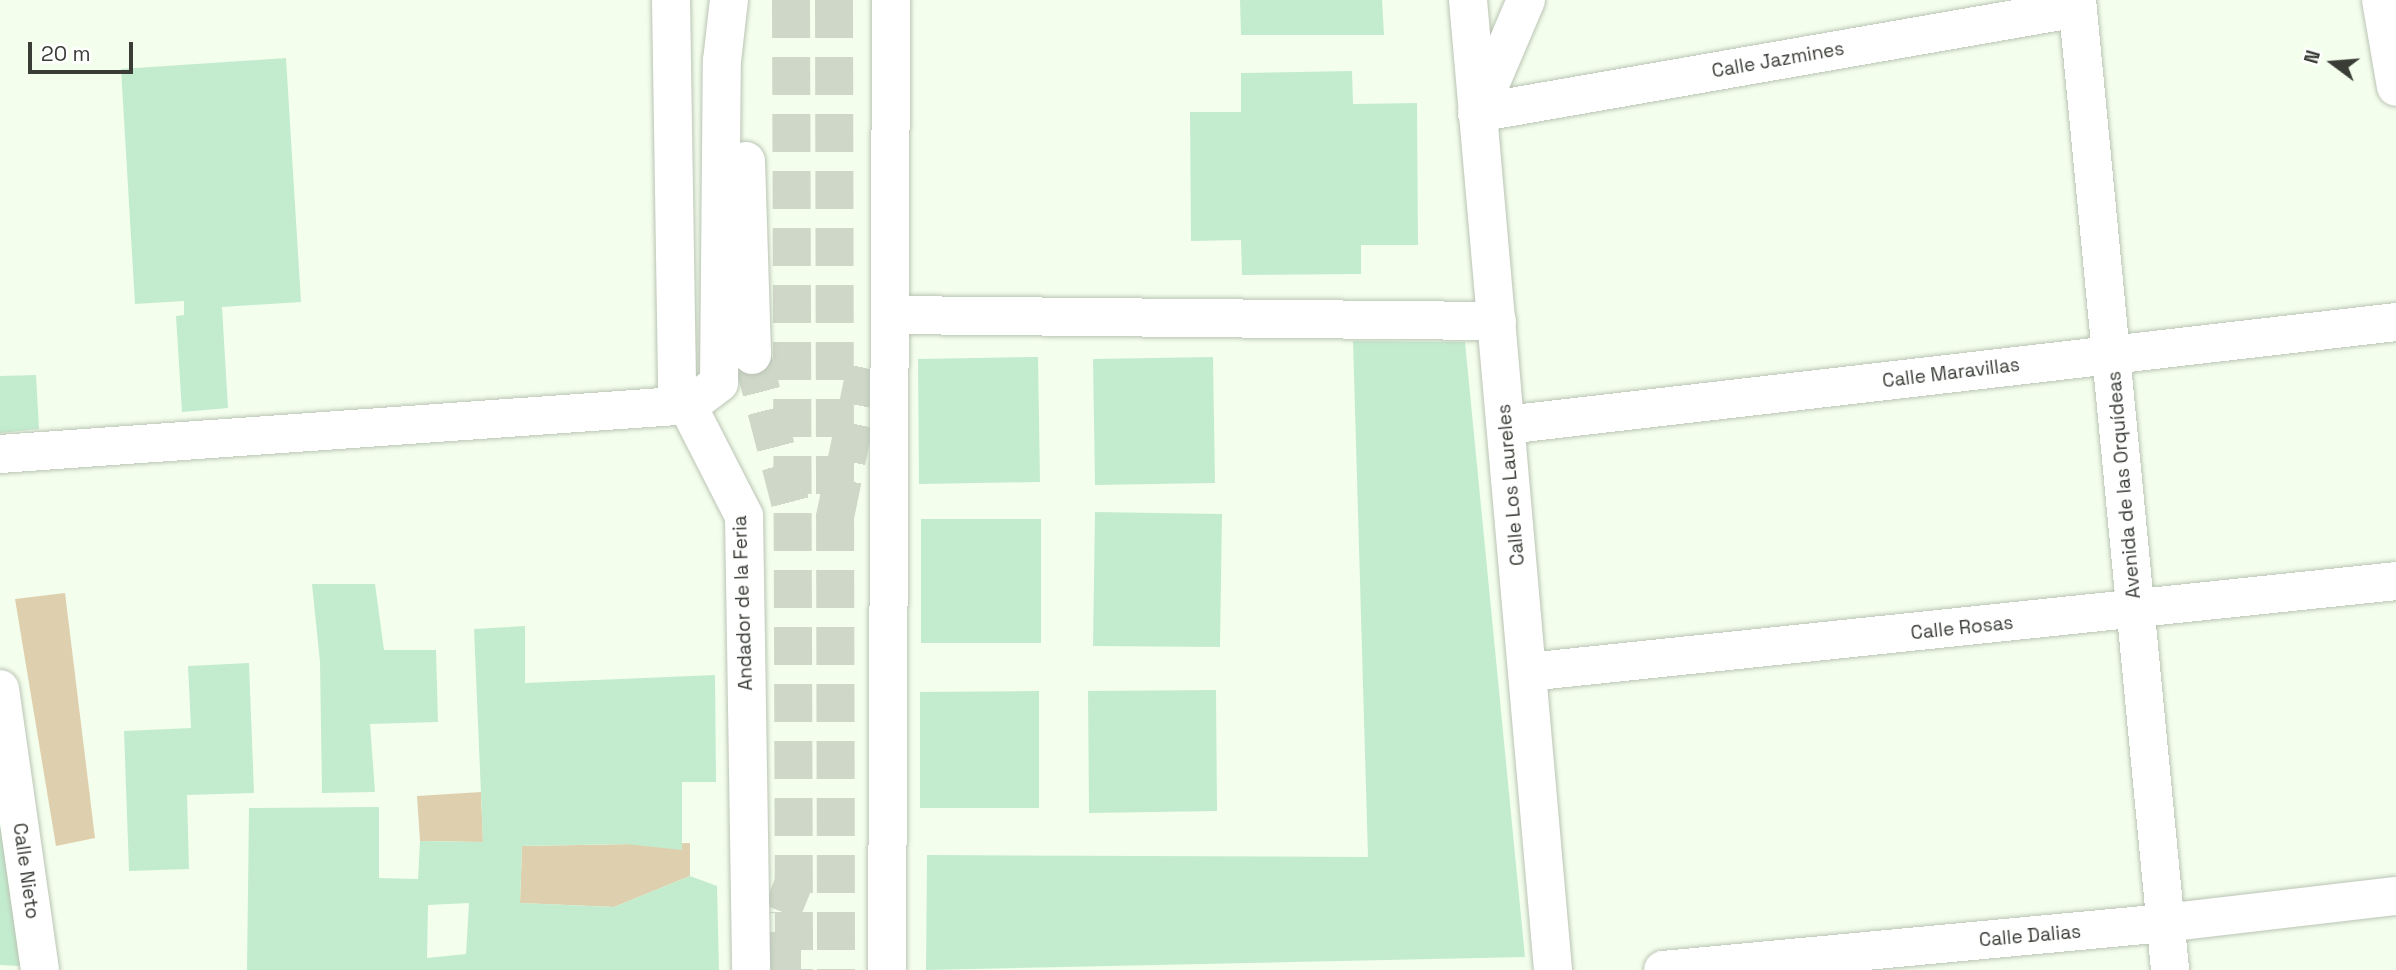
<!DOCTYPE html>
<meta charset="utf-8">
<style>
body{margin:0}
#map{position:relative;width:2396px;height:970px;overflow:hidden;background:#f4feed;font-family:"Space Grotesk",sans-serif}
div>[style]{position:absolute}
.green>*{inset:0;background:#ded0ae}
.building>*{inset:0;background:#c3eccf}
.minor-tunnel>*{height:38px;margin-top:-19px;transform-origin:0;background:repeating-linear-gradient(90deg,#cfd7c8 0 38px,transparent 0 57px)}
.major-tunnel>*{height:38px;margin-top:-19px;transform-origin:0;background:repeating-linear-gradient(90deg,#cfd7c8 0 38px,transparent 0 57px)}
.roads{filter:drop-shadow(0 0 2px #bac4b4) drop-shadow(0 0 2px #bac4b4)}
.minor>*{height:38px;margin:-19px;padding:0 19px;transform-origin:19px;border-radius:19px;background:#fff}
span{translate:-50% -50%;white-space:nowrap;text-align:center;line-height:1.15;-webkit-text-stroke:7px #fff;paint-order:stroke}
.street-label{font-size:19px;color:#393d36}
.north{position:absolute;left:2298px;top:28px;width:70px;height:70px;-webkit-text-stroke:5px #fff;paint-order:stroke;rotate:286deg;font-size:19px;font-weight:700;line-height:28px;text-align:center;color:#393d36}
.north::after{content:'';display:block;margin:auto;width:24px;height:32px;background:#393d36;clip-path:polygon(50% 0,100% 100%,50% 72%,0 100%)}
.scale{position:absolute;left:28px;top:42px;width:105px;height:32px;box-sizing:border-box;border:4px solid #393d36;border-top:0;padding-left:9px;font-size:21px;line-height:24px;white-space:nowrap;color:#393d36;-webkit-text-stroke:5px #fff;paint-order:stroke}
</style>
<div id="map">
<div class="green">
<div style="clip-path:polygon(65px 593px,95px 838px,56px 846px,15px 599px)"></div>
<div style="clip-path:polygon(481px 792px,483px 842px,420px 841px,417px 796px)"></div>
<div style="clip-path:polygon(690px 843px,690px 876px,614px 907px,520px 903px,522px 846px)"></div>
</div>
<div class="building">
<div style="clip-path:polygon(1240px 0,1382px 0,1384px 35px,1241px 35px)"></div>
<div style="clip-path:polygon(286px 58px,301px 302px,222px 307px,228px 408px,182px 412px,176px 316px,184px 315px,184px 301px,135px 304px,121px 69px)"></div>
<div style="clip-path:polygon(1352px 71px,1353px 104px,1417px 103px,1418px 245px,1361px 245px,1361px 274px,1242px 275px,1241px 240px,1191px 241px,1190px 112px,1241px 112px,1241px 73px)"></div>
<div style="clip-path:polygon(1353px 341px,1465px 342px,1525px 957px,926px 970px,927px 855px,1368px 857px)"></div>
<div style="clip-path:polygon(1038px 357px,1040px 482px,919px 484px,918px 359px)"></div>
<div style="clip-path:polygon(1213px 357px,1215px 483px,1095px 485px,1093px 359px)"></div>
<div style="clip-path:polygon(36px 375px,39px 429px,0 433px,0 376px)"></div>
<div style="clip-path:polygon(1095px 512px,1222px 514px,1220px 647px,1093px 646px)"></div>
<div style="clip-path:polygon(921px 519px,1041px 519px,1041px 643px,921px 643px)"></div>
<div style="clip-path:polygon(312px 584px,375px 584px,384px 650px,436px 650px,438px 722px,370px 724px,375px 792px,322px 793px,320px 662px)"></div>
<div style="clip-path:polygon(evenodd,525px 626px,525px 683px,715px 675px,716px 782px,682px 782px,682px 850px,626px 844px,522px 846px,520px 903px,614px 907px,690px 876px,717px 886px,719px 970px,247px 970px,249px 808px,379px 807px,379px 878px,418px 879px,420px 841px,483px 842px,474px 629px,525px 626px,469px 903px,466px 954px,427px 958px,428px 905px,469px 903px)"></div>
<div style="clip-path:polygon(249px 663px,254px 793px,187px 795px,189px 869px,129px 871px,124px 731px,191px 728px,188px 666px)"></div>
<div style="clip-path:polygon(1216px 690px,1217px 811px,1089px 813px,1088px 691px)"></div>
<div style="clip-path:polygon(1039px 691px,1039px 808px,920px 808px,920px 692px)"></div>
<div style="clip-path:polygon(0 771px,20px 966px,0 965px)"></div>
</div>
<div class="minor-tunnel">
<div style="left:752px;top:355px;width:164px;rotate:75.5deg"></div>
<div style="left:835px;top:517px;width:169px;rotate:-78.4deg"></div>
<div style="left:782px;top:970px;width:58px;rotate:-90deg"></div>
<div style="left:782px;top:912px;width:32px;rotate:-68deg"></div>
</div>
<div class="major-tunnel">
<div style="left:791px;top:0;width:970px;rotate:89.82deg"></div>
<div style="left:834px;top:0;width:970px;rotate:89.88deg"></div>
</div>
<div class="roads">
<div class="minor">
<div style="left:671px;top:0;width:385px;rotate:89.1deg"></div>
<div style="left:677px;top:385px;width:147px;rotate:62.9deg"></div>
<div style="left:744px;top:516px;width:454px;rotate:89.1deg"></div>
<div style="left:1468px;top:0;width:974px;rotate:84.99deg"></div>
<div style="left:2077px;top:0;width:974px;rotate:84.52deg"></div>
<div style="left:2381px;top:0;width:88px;rotate:80.2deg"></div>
<div style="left:1480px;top:108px;width:117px;rotate:-66.9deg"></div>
<div style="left:1477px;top:113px;width:610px;rotate:-9.91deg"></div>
<div style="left:746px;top:161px;width:194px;rotate:88.2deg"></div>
<div style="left:890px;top:315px;width:607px;rotate:0.57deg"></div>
<div style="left:1506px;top:425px;width:896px;rotate:-6.6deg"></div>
<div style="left:0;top:454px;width:692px;rotate:-4.06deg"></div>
<div style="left:690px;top:405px;width:36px;rotate:-37deg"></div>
<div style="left:719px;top:383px;width:322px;rotate:-89.5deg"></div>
<div style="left:722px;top:61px;width:61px;rotate:-83.5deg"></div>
<div style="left:1528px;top:672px;width:873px;rotate:-5.98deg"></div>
<div style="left:0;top:689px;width:284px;rotate:81.9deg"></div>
<div style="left:887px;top:970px;width:970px;rotate:-89.76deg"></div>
<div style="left:1663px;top:970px;width:504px;rotate:-5.35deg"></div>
<div style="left:2165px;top:923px;width:233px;rotate:-6.7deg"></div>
</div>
</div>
<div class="street-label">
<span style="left:1778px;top:60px;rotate:-10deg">Calle Jazmines</span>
<span style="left:1951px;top:373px;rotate:-7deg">Calle Maravillas</span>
<span style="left:1511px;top:485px;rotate:-95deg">Calle Los Laureles</span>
<span style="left:2124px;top:485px;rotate:-95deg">Avenida de las Orquídeas</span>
<span style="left:743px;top:603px;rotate:-92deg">Andador de la Feria</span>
<span style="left:1962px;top:628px;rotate:-6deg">Calle Rosas</span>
<span style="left:26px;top:871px;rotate:82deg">Calle Nieto</span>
<span style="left:2030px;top:936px;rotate:-5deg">Calle Dalias</span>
</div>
<div class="north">N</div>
<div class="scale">20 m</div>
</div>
